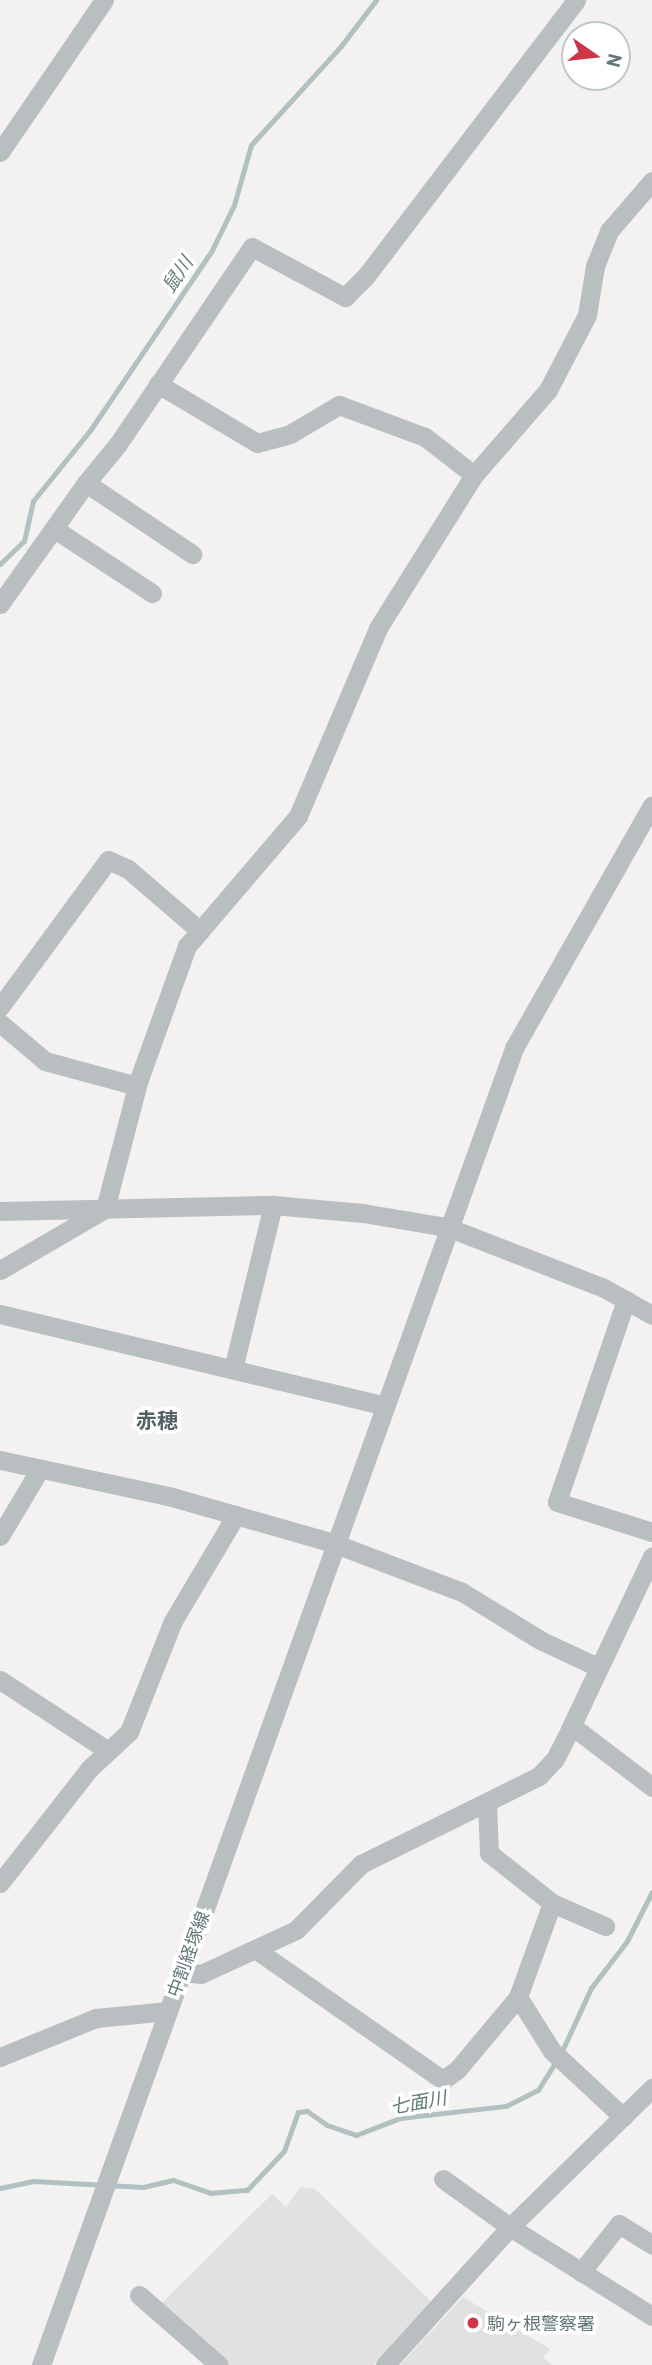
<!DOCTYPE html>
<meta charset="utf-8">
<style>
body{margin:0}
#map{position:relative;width:652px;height:2365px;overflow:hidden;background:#f3f2f0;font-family:Barlow,"Noto Sans JP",sans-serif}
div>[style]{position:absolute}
.built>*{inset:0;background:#e1e2e0}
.stream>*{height:5px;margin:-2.5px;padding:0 2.5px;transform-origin:2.5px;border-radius:2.5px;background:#b1c0c0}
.minor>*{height:19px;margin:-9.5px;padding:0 9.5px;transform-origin:9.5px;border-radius:9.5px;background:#b9bfc0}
.dots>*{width:19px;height:19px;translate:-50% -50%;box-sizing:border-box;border:4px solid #fff;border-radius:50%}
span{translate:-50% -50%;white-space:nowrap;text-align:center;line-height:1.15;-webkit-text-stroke:7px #fff;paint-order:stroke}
.street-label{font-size:18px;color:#627678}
.poi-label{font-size:18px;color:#627678}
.left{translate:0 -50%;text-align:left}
.water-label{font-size:19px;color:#627b79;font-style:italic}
.quarter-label{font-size:21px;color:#536263;font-weight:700}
.north{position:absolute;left:561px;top:21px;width:70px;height:70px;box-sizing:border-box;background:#fff;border:2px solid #c0c8c9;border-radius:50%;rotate:104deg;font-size:19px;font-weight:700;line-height:28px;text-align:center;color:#627678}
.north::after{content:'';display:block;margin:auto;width:24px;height:32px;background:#cd3648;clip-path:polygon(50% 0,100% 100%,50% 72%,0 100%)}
</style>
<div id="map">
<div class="built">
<div style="clip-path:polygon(301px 2187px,315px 2189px,431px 2301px,373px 2365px,227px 2365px,160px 2305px,272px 2194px,286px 2207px)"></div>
<div style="clip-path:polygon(463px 2297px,550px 2349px,543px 2358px,553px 2365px,400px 2365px)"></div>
</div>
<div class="stream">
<div style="left:0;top:564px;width:33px;rotate:-44deg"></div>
<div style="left:24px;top:541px;width:41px;rotate:-77.3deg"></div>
<div style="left:33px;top:501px;width:92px;rotate:-51.1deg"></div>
<div style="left:91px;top:429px;width:216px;rotate:-55.9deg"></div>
<div style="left:212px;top:250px;width:50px;rotate:-63.9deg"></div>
<div style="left:234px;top:205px;width:62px;rotate:-74.2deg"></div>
<div style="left:251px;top:145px;width:134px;rotate:-47.7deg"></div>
<div style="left:341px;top:46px;width:58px;rotate:-52.7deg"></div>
<div style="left:561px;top:2053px;width:72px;rotate:-65.2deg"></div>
<div style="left:591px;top:1988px;width:59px;rotate:-52.5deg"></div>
<div style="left:627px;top:1941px;width:55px;rotate:-63deg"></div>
<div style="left:0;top:2188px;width:34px;rotate:-12deg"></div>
<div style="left:33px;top:2181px;width:110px;rotate:3.1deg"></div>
<div style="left:143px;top:2187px;width:31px;rotate:-13deg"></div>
<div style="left:173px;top:2180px;width:39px;rotate:19deg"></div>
<div style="left:210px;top:2193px;width:37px;rotate:-5deg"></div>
<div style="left:247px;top:2190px;width:54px;rotate:-46.5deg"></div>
<div style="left:284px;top:2151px;width:41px;rotate:-70.3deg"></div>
<div style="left:298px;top:2112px;width:9px;rotate:-6deg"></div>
<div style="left:307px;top:2111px;width:24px;rotate:35deg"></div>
<div style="left:327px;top:2125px;width:31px;rotate:19deg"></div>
<div style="left:356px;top:2135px;width:47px;rotate:-21.1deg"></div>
<div style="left:400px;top:2118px;width:107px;rotate:-6.5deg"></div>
<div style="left:506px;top:2106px;width:36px;rotate:-27deg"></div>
<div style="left:538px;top:2090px;width:34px;rotate:-58deg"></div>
</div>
<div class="minor">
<div style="left:0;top:152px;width:184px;rotate:-55.6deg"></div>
<div style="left:158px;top:384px;width:115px;rotate:30.8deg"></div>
<div style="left:257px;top:443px;width:34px;rotate:-15deg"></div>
<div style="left:290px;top:434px;width:57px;rotate:-30.6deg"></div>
<div style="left:339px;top:405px;width:92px;rotate:20.4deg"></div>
<div style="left:425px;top:437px;width:62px;rotate:37.8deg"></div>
<div style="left:86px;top:483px;width:50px;rotate:-50.6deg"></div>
<div style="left:118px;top:444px;width:238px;rotate:-55.8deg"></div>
<div style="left:252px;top:247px;width:106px;rotate:28.3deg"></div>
<div style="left:345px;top:297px;width:30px;rotate:-45deg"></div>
<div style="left:366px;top:276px;width:347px;rotate:-52.7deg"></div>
<div style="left:56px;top:530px;width:115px;rotate:33.3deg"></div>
<div style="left:0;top:604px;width:148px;rotate:-54.6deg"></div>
<div style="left:86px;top:483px;width:128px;rotate:33.8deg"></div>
<div style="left:0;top:1007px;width:182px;rotate:-53.7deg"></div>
<div style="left:108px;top:860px;width:22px;rotate:24deg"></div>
<div style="left:128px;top:869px;width:95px;rotate:40.7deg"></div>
<div style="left:0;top:1023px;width:59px;rotate:40.2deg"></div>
<div style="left:45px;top:1061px;width:95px;rotate:15.2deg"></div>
<div style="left:0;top:1211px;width:273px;rotate:-1.3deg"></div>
<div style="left:273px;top:1205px;width:90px;rotate:5.1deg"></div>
<div style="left:363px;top:1213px;width:85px;rotate:9.5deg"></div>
<div style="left:447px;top:1227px;width:166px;rotate:21.2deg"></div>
<div style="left:602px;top:1287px;width:57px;rotate:29.2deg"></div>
<div style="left:0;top:1270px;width:121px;rotate:-30.2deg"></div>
<div style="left:105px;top:1209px;width:131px;rotate:-75.4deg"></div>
<div style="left:138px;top:1082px;width:145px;rotate:-70.2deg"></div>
<div style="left:187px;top:946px;width:171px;rotate:-49.5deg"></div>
<div style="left:298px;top:816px;width:204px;rotate:-66.9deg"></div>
<div style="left:378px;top:628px;width:181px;rotate:-57.9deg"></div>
<div style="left:474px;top:475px;width:113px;rotate:-49deg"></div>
<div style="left:548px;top:390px;width:85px;rotate:-62.5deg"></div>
<div style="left:587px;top:315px;width:50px;rotate:-80.7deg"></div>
<div style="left:595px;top:266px;width:38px;rotate:-68deg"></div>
<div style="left:609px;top:231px;width:66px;rotate:-49.3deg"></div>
<div style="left:626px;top:1300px;width:213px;rotate:108.9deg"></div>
<div style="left:557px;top:1502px;width:100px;rotate:17.5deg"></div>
<div style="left:0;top:1314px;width:396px;rotate:13.4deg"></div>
<div style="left:233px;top:1369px;width:169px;rotate:-76.3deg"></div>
<div style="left:0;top:1460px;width:176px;rotate:12.1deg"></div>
<div style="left:172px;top:1497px;width:167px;rotate:15.9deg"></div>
<div style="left:333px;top:1543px;width:138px;rotate:20.8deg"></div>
<div style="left:462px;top:1592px;width:92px;rotate:31.6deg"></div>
<div style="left:540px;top:1640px;width:64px;rotate:25deg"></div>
<div style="left:0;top:1536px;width:78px;rotate:-59.2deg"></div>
<div style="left:0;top:1680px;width:128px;rotate:33.2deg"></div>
<div style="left:572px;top:1726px;width:101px;rotate:37.3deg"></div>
<div style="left:487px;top:1804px;width:49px;rotate:87.7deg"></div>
<div style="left:489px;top:1853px;width:80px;rotate:38.4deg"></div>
<div style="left:552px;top:1903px;width:100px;rotate:109.9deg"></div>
<div style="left:518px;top:1997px;width:64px;rotate:57.8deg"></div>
<div style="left:552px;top:2051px;width:97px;rotate:42.9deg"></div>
<div style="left:0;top:1883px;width:145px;rotate:-52deg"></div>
<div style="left:89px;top:1769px;width:54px;rotate:-42.8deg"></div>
<div style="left:129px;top:1732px;width:119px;rotate:-68.4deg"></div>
<div style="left:173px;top:1621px;width:123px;rotate:-59.3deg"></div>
<div style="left:552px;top:1903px;width:58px;rotate:23.5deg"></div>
<div style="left:255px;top:1949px;width:229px;rotate:34.9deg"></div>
<div style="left:443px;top:2080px;width:17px;rotate:-36deg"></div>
<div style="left:457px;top:2070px;width:95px;rotate:-50.1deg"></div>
<div style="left:182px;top:1972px;width:19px;rotate:6deg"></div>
<div style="left:201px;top:1974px;width:105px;rotate:-24.9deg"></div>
<div style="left:296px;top:1930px;width:93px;rotate:-45.4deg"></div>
<div style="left:361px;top:1864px;width:199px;rotate:-26.3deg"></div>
<div style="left:539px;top:1776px;width:23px;rotate:-47deg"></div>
<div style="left:555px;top:1759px;width:34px;rotate:-63deg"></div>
<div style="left:570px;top:1729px;width:191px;rotate:-64.6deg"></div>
<div style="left:0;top:2057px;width:104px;rotate:-22.1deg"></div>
<div style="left:96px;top:2018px;width:72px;rotate:-5.6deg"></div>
<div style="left:443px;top:2179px;width:82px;rotate:35.6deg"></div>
<div style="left:510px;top:2227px;width:168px;rotate:32.1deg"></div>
<div style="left:581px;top:2272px;width:61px;rotate:-51.6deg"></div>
<div style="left:619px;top:2224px;width:39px;rotate:32deg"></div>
<div style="left:139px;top:2295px;width:106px;rotate:41.2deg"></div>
<div style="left:41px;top:2365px;width:1399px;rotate:-70.24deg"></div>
<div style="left:514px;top:1048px;width:279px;rotate:-60.4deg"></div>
<div style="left:385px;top:2365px;width:186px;rotate:-47.8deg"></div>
<div style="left:510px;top:2227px;width:199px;rotate:-44.4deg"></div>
</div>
<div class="dots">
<div style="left:473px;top:2323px;background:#cd3648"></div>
</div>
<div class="street-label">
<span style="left:188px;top:1954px;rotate:-70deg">中割経塚線</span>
</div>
<div class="poi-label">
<span class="left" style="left:487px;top:2323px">駒ヶ根警察署</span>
</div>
<div class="water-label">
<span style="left:177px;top:274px;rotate:-56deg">鼠川</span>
<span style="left:418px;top:2102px;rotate:-10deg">七面川</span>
</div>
<div class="quarter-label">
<span style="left:157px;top:1420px">赤穂</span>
</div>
<div class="north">N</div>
</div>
